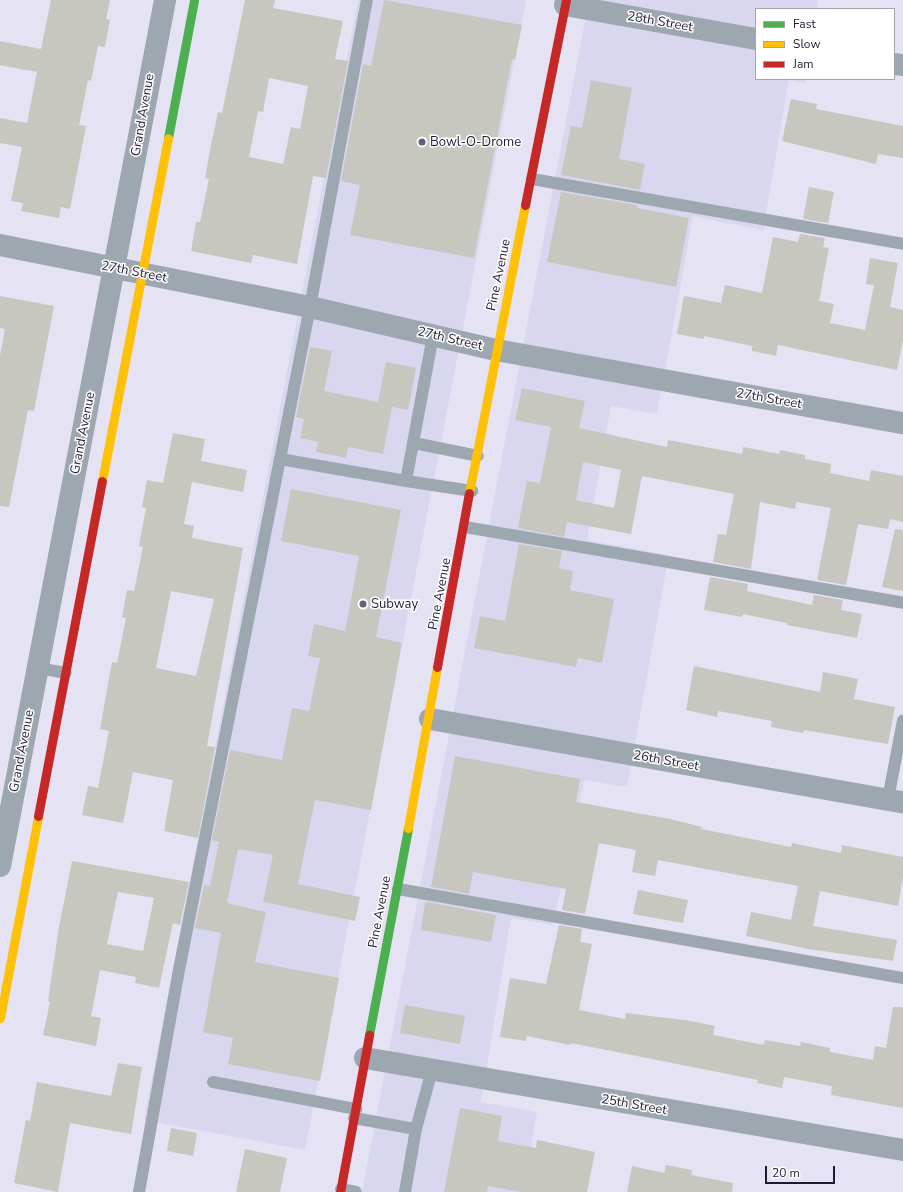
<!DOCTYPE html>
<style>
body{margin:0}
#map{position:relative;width:903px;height:1192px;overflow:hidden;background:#e4e2f3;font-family:"Nunito Sans",sans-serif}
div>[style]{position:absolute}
.built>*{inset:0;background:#d9d7f0}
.building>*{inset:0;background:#c7c6bf}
.lane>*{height:12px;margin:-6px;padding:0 6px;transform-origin:6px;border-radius:6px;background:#9da7af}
.street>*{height:22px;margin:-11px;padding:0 11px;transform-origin:11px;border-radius:11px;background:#9da7af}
.fast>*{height:9px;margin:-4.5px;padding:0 4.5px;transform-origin:4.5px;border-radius:4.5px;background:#4caf50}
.slow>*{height:9px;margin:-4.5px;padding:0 4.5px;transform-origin:4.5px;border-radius:4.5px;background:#ffc107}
.jam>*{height:9px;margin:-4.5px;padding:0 4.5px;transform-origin:4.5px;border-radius:4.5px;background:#c62828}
.dots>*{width:11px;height:11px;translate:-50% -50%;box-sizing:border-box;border:2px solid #fff;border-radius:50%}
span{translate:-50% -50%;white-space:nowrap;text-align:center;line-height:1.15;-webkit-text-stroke:3px #fff;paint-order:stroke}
.street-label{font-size:13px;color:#1e1a35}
.poi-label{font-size:13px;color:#1e1a35}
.left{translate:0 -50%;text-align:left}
.legend{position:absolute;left:755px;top:8px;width:140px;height:72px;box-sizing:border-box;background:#fff;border:1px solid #a5a3ae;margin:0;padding:5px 7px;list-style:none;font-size:12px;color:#1e1a35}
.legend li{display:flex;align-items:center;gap:8px;height:20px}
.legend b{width:20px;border:1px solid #a5a3ae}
.scale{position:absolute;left:765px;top:1166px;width:70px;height:18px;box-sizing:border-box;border:2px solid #1e1a35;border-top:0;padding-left:5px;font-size:12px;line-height:14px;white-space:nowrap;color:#1e1a35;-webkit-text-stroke:3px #fff;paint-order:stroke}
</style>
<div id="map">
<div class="built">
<div style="clip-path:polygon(358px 0,526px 0,305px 1150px,144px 1120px)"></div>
<div style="clip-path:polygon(589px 0,818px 0,817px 9px,756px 9px,756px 79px,805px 79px,805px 83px,789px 80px,763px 230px,693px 216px,657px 414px,611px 406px,587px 540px,669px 555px,627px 787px,584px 780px,553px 925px,511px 918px,481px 1102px,537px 1112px,523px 1192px,362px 1192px)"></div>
</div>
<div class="building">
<div style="clip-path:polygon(51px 0,110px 0,106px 19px,110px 20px,105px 47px,98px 46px,91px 81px,88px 80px,79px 125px,86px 126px,70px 209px,61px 207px,59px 218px,21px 211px,23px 203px,11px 201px,22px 147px,0 143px,0 118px,27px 123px,37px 72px,0 65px,0 41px,41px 49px)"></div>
<div style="clip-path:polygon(evenodd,245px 0,275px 0,273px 8px,343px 21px,335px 59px,348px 61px,326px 178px,313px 176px,297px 264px,253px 255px,251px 263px,191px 251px,196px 222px,200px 222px,209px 179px,205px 178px,210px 150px,218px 112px,222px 113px,245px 0,269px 78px,308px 86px,300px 129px,291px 127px,283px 164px,249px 157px,258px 111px,263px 112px,269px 78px)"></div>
<div style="clip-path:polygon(384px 0,522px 25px,515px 60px,512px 59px,474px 258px,350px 235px,360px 185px,341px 181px,363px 64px,371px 66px)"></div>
<div style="clip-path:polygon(591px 80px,632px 88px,619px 159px,645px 164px,640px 190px,561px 175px,571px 126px,582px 128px)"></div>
<div style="clip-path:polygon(791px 99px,817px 104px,816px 109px,903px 126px,903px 158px,878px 154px,876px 164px,782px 141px)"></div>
<div style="clip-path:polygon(809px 187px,834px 192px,828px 223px,803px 219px)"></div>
<div style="clip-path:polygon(561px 192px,637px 205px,637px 208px,689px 218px,676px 287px,547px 262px)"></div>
<div style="clip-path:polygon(800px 234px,825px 238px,823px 247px,829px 248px,819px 301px,834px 304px,830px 323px,865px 330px,874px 285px,866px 284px,870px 258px,898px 263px,890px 307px,903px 310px,903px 340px,897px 370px,778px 345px,776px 356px,752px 351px,752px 346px,704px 336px,704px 339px,677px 334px,684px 296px,721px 303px,725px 285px,762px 293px,773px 237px,798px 242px)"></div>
<div style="clip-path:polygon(0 296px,54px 306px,34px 411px,28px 410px,9px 507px,0 506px,0 356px,5px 329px,0 328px)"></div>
<div style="clip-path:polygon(310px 347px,332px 351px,324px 391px,378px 402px,386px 362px,416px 368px,408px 410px,392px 407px,383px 454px,348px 447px,346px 458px,316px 452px,318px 442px,300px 438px,304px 419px,296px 417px)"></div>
<div style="clip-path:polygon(evenodd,522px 388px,585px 401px,579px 428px,667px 447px,668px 440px,742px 454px,743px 447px,779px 454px,780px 450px,805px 455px,805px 459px,831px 464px,830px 473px,869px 481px,871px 470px,903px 476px,903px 522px,890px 519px,888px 529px,858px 524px,846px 585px,817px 580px,831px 508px,796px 502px,795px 509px,760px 502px,751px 569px,713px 562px,718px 534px,726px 535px,734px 494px,642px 476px,631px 534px,567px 522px,564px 537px,522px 529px,518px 527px,527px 481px,540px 483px,551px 427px,515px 420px,522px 388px,583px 462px,621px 470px,614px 508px,576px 500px,583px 462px)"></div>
<div style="clip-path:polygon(evenodd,173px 433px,205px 439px,201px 461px,247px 470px,243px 492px,192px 482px,184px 524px,194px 526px,192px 538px,243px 548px,207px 746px,215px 747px,198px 838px,164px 831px,173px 780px,133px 772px,123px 823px,82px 815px,88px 786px,98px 788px,109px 731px,100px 729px,112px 662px,117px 663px,126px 618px,122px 617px,127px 590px,134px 591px,143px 547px,139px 546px,146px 508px,142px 507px,147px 480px,163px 483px,173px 433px,171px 591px,214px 599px,196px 676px,156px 668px,171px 591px)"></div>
<div style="clip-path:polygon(291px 489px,401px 510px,376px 637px,402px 643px,371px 810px,315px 800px,298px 884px,360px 897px,355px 921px,263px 902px,273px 855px,238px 849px,227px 903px,266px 912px,255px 962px,339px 978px,320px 1081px,228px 1064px,233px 1038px,203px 1032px,221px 933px,195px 928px,204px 885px,210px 886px,219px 842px,212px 840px,230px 750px,282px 760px,292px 708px,309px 711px,320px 658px,308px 656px,314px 624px,345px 631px,359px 556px,281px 541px)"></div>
<div style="clip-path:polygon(895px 529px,903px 530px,903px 591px,882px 587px)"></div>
<div style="clip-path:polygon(519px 544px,562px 551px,559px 568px,573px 571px,570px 590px,614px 599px,602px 663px,578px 658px,576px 667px,474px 648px,480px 616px,505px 621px)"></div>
<div style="clip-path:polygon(710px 577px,748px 584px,747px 591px,812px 605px,814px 595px,843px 600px,841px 610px,862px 614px,857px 638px,787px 625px,787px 623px,743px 614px,742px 617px,704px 610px)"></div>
<div style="clip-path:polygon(694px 666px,820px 692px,823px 672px,858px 679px,854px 699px,895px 707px,888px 744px,804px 730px,803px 733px,771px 727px,772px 721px,718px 711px,717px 717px,686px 710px)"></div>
<div style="clip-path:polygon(455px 756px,580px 779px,576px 802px,670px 819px,702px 827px,701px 829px,791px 847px,792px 843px,841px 853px,842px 845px,903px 857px,903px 877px,898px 906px,820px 891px,813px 926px,897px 940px,893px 961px,808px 949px,746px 936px,751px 912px,791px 920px,798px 886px,658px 860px,655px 876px,632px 872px,636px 850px,599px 843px,585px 914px,562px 910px,566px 889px,473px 872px,469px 894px,431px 887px)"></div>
<div style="clip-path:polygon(evenodd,72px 861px,189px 882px,180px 925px,173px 923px,159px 988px,135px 983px,136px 977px,100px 970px,91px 1016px,101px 1018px,96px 1046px,43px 1035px,50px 1002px,48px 1001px,59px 927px,72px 861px,118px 892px,154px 898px,143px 951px,107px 944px,118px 892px)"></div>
<div style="clip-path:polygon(638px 890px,688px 900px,683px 923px,633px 914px)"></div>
<div style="clip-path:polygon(428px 902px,496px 915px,491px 942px,421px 930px,425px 903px)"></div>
<div style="clip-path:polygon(559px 925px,582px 929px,580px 942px,592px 944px,579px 1010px,625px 1019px,626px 1013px,691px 1021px,715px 1026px,713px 1035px,764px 1045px,765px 1040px,800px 1046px,801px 1042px,830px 1048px,830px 1052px,873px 1060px,875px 1046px,886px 1048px,893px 1007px,903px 1007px,903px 1108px,831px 1095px,832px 1086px,784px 1077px,782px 1088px,757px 1083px,758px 1080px,571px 1043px,570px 1045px,527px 1036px,526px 1041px,500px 1037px,510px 978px,546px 984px)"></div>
<div style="clip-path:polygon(405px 1005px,465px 1016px,460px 1044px,400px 1033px)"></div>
<div style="clip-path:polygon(118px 1063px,142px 1067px,131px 1134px,70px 1123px,58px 1192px,14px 1183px,26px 1120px,30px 1121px,37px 1082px,111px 1096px)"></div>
<div style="clip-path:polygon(460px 1108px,502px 1116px,498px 1141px,536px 1148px,537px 1140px,595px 1152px,587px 1192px,520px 1192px,488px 1186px,487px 1192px,444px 1192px)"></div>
<div style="clip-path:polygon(171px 1128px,197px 1133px,193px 1156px,167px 1151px)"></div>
<div style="clip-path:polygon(245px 1149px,287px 1158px,280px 1192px,236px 1192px)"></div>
<div style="clip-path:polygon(666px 1165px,692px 1170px,691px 1175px,733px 1183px,732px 1192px,627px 1192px,632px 1166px,664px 1173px)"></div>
</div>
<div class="lane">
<div style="left:532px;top:179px;width:377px;rotate:9.9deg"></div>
<div style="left:414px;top:443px;width:65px;rotate:11.5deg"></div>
<div style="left:280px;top:459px;width:128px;rotate:9.9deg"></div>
<div style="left:406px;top:481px;width:148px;rotate:-79.5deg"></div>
<div style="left:406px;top:481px;width:67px;rotate:8.6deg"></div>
<div style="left:465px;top:527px;width:445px;rotate:9.8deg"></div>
<div style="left:38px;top:668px;width:28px;rotate:10deg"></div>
<div style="left:888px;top:799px;width:80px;rotate:-79.2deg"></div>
<div style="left:398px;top:889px;width:513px;rotate:10deg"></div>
<div style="left:213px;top:1082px;width:146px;rotate:10.7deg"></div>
<div style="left:354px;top:1118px;width:63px;rotate:10.1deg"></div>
<div style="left:341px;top:1189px;width:15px;rotate:11deg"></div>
<div style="left:139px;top:1192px;width:220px;rotate:-79.8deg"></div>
<div style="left:178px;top:975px;width:681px;rotate:-78.82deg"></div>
<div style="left:310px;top:307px;width:312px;rotate:-79.5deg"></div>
<div style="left:405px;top:1192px;width:64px;rotate:-80.1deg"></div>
<div style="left:416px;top:1129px;width:61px;rotate:-74.8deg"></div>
</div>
<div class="street">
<div style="left:565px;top:5px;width:194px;rotate:10.1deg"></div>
<div style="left:894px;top:64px;width:9px;rotate:6deg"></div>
<div style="left:0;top:245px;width:316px;rotate:11.3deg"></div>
<div style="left:310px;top:307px;width:191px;rotate:13deg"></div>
<div style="left:496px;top:350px;width:413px;rotate:10.2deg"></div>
<div style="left:430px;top:719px;width:480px;rotate:10deg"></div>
<div style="left:0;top:866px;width:882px;rotate:-79.21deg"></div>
<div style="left:365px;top:1058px;width:546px;rotate:9.7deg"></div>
</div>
<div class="fast">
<div style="left:168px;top:138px;width:140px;rotate:-79.3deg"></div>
<div style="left:369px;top:1035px;width:211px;rotate:-79.3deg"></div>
</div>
<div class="slow">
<div style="left:102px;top:481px;width:349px;rotate:-79.1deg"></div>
<div style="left:469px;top:493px;width:293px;rotate:-79deg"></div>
<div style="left:408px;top:828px;width:164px;rotate:-79.8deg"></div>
<div style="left:0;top:1018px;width:206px;rotate:-79.3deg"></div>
</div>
<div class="jam">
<div style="left:525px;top:205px;width:209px;rotate:-78.7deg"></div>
<div style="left:437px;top:667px;width:177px;rotate:-79.6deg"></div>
<div style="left:38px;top:816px;width:341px;rotate:-79.2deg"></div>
<div style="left:340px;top:1192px;width:160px;rotate:-79.5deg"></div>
</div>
<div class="dots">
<div style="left:422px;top:142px;background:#636078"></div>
<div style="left:363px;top:604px;background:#636078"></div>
</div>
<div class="street-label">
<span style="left:660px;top:22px;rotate:10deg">28th Street</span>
<span style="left:143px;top:115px;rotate:-80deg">Grand Avenue</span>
<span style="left:134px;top:272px;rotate:11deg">27th Street</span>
<span style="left:499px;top:275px;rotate:-78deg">Pine Avenue</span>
<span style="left:450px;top:339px;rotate:13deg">27th Street</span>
<span style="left:769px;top:399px;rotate:10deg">27th Street</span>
<span style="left:83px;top:433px;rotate:-79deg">Grand Avenue</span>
<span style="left:440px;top:594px;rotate:-79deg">Pine Avenue</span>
<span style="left:22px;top:751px;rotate:-79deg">Grand Avenue</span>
<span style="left:666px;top:761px;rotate:10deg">26th Street</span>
<span style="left:380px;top:912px;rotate:-79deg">Pine Avenue</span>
<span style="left:634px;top:1105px;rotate:10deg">25th Street</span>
</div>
<div class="poi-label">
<span class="left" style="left:430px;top:142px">Bowl-O-Drome</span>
<span class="left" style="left:371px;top:604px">Subway</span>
</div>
<ul class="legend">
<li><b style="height:5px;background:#4caf50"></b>Fast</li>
<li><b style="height:5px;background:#ffc107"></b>Slow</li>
<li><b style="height:5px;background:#c62828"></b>Jam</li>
</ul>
<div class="scale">20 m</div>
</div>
